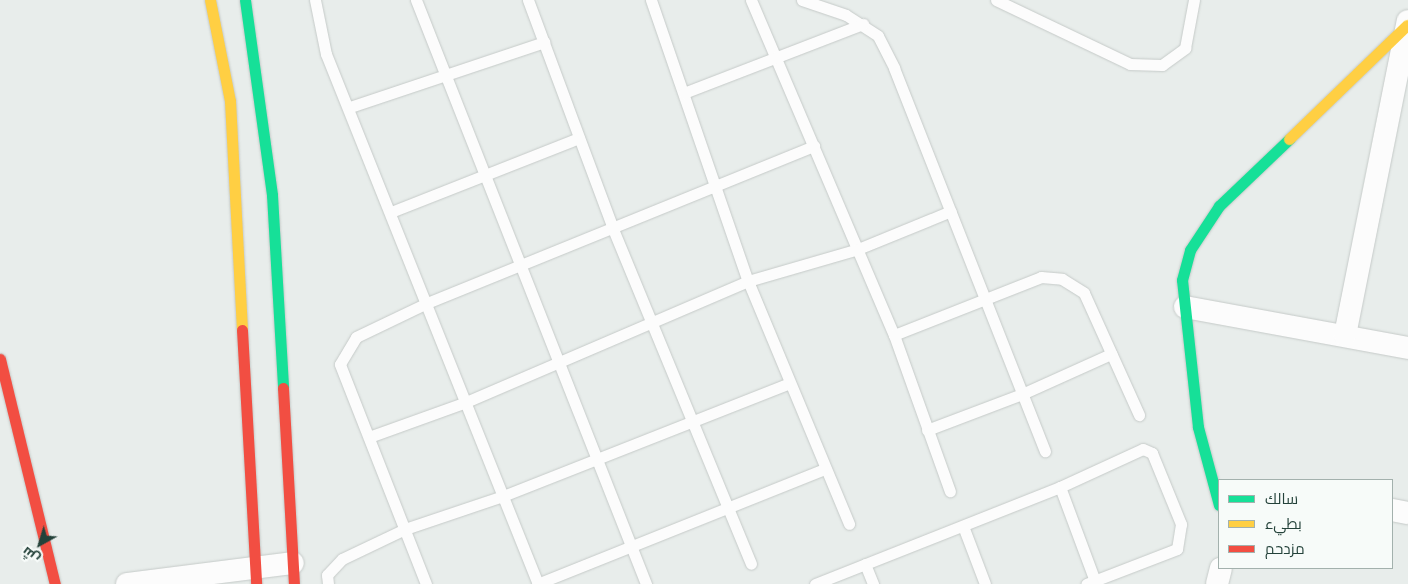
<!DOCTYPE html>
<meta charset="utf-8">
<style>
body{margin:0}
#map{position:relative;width:1408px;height:584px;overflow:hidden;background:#e8edeb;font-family:"PT Sans",Cairo,sans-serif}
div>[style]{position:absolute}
.roads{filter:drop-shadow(0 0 1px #c5cac8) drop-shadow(0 0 1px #c5cac8)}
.lane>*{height:11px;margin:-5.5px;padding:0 5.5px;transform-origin:5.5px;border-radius:5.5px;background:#fcfcfc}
.street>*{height:22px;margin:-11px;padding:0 11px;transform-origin:11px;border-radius:11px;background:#fcfcfc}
.fast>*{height:11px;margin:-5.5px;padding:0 5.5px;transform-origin:5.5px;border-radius:5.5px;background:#16e098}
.slow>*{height:11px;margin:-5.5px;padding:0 5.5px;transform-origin:5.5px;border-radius:5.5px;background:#ffcf43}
.jam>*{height:11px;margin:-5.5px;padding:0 5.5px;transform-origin:5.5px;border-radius:5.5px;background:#f24e42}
span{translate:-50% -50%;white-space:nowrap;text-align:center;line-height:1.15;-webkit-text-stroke:4.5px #f7fbf9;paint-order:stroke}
.legend{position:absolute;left:1218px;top:479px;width:175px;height:90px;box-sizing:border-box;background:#f7fbf9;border:1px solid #a3b1ad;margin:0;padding:6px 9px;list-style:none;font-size:15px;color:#24423a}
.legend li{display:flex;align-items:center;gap:10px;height:25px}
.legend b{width:25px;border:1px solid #a3b1ad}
.north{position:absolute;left:15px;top:519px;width:50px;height:50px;-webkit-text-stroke:4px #f7fbf9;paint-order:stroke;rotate:219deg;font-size:14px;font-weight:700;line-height:20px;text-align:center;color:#24423a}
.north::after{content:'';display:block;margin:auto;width:18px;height:22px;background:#24423a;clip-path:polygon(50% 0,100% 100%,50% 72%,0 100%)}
</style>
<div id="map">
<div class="roads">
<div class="lane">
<div style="left:315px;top:0;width:55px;rotate:78.5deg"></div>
<div style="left:326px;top:54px;width:571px;rotate:68.2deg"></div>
<div style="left:416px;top:0;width:628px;rotate:68.5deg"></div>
<div style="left:528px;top:0;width:244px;rotate:69.6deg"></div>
<div style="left:613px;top:229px;width:362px;rotate:67.6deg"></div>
<div style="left:651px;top:0;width:297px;rotate:71deg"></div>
<div style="left:748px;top:281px;width:263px;rotate:67.4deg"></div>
<div style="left:751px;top:0;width:364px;rotate:66.9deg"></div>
<div style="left:894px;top:335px;width:166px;rotate:70.3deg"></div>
<div style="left:802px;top:0;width:46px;rotate:18.8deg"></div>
<div style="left:846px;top:15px;width:38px;rotate:33deg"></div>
<div style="left:878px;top:36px;width:36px;rotate:63deg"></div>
<div style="left:894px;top:68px;width:412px;rotate:68.5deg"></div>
<div style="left:996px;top:0;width:148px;rotate:25.5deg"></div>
<div style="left:1130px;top:64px;width:32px;rotate:2deg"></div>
<div style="left:1162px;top:65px;width:29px;rotate:-36deg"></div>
<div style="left:1185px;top:48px;width:49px;rotate:-79.4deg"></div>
<div style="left:684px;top:93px;width:192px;rotate:-21.1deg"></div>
<div style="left:350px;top:107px;width:205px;rotate:-18.5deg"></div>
<div style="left:391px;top:212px;width:202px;rotate:-21.5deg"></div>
<div style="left:894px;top:335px;width:158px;rotate:-21.5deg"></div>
<div style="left:1041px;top:277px;width:21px;rotate:5deg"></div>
<div style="left:1062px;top:279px;width:26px;rotate:32deg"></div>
<div style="left:1084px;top:293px;width:134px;rotate:65.7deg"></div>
<div style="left:927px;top:430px;width:102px;rotate:-20.8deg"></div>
<div style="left:1022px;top:394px;width:98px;rotate:-24.2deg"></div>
<div style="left:369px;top:437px;width:103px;rotate:-19.8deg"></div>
<div style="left:466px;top:402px;width:307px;rotate:-23.2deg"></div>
<div style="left:748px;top:281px;width:115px;rotate:-16.2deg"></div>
<div style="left:858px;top:249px;width:100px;rotate:-22.2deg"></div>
<div style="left:1060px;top:487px;width:103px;rotate:69.6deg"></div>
<div style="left:963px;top:526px;width:62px;rotate:69.2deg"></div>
<div style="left:865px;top:564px;width:22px;rotate:68deg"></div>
<div style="left:328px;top:584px;width:9px;rotate:-96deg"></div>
<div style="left:327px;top:575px;width:22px;rotate:-47deg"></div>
<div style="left:342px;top:559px;width:70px;rotate:-25.5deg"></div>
<div style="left:405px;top:529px;width:103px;rotate:-18.6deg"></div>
<div style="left:503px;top:496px;width:308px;rotate:-21.5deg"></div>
<div style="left:426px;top:584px;width:236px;rotate:-111.4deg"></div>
<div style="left:340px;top:364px;width:31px;rotate:-59deg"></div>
<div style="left:356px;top:337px;width:79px;rotate:-25.6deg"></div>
<div style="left:427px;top:303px;width:418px;rotate:-22.1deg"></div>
<div style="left:537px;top:584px;width:310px;rotate:-21.8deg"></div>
<div style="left:815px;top:584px;width:264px;rotate:-21.6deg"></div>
<div style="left:1060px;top:487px;width:91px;rotate:-24.6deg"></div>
<div style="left:1143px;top:449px;width:10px;rotate:24deg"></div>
<div style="left:1152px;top:453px;width:77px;rotate:67.8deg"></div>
<div style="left:1181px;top:524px;width:25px;rotate:99deg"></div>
<div style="left:1177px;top:549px;width:97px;rotate:159deg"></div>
</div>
<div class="street">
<div style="left:1185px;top:307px;width:227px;rotate:10.4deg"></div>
<div style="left:1345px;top:335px;width:320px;rotate:-78.7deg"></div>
<div style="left:1392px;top:510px;width:16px;rotate:11deg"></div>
<div style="left:127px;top:584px;width:167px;rotate:-7.2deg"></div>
<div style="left:1217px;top:584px;width:16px;rotate:-76deg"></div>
</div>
<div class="fast">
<div style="left:245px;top:0;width:197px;rotate:82.1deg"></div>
<div style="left:272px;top:195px;width:193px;rotate:86.7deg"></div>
<div style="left:1219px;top:505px;width:81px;rotate:-105.1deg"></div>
<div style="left:1198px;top:427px;width:148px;rotate:-96.2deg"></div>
<div style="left:1182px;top:280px;width:31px;rotate:-75deg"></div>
<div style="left:1190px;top:250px;width:53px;rotate:-56.6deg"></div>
<div style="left:1219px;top:206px;width:97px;rotate:-43.7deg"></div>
</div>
<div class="slow">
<div style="left:210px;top:0;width:103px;rotate:78.8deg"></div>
<div style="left:230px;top:101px;width:229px;rotate:87deg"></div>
<div style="left:1289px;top:139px;width:164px;rotate:-44deg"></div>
</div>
<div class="jam">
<div style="left:242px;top:330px;width:254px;rotate:86.8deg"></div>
<div style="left:0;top:359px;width:232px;rotate:76.3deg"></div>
<div style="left:283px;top:388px;width:196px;rotate:86.8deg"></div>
</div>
</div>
<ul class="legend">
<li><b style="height:6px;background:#16e098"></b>سالك</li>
<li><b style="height:6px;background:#ffcf43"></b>بطيء</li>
<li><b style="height:6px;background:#f24e42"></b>مزدحم</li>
</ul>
<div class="north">ش</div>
</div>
